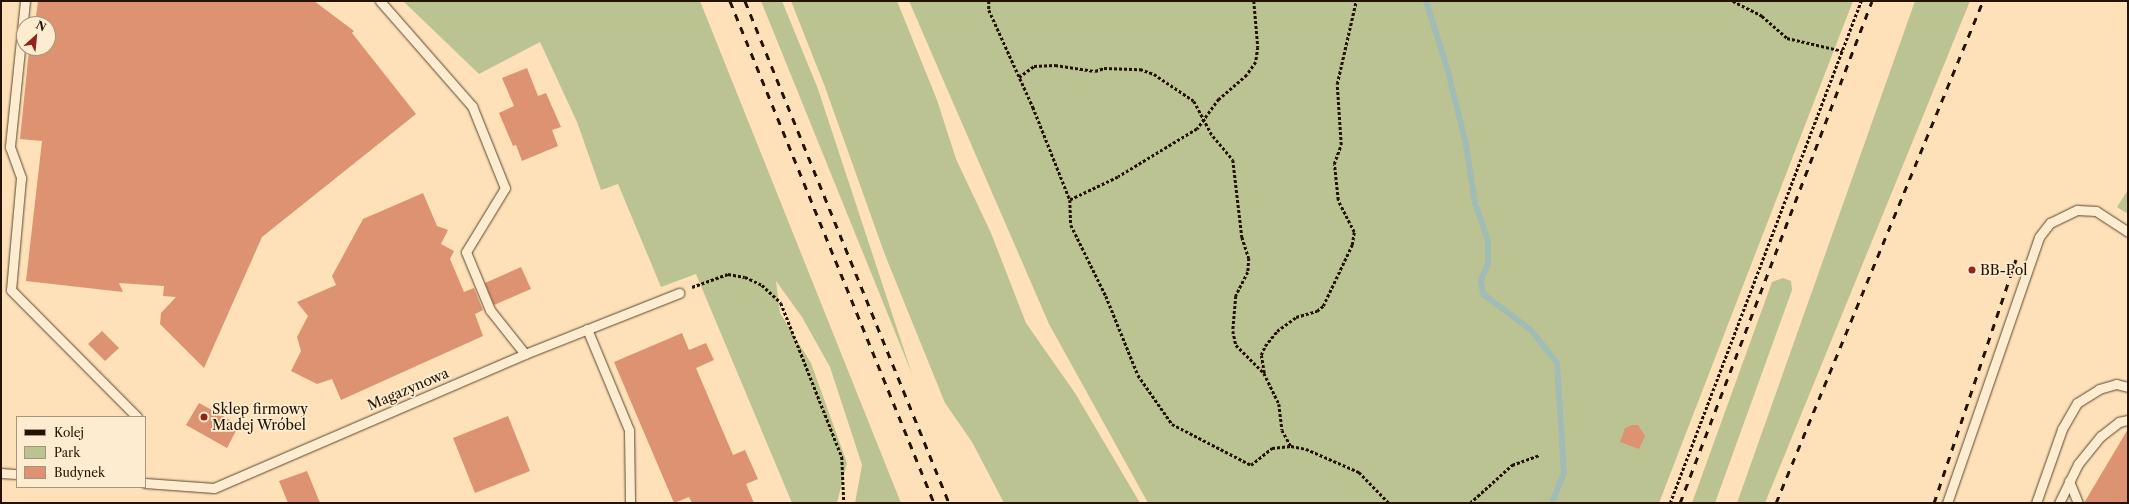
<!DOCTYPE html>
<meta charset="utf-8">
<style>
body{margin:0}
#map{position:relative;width:2129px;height:504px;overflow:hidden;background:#fee1b8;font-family:"Libre Caslon Text",serif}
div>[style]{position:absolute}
.green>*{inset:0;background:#bcc392}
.stream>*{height:6px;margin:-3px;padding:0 3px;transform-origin:3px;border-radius:3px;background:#a1bcb5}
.building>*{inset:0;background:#dd9371}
.path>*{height:2.5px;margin-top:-1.25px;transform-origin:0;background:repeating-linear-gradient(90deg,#231300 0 3px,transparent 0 5px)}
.roads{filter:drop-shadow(0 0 1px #5a462e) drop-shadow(0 0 1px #5a462e)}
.lane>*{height:9px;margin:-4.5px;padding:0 4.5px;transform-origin:4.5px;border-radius:4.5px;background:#feecd1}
.rail>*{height:3px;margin-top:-1.5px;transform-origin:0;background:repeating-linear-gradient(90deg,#231300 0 7px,transparent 0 14px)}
.dots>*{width:11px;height:11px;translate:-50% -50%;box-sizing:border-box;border:2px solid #feecd1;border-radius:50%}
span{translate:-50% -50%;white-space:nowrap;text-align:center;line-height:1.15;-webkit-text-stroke:3.5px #feecd1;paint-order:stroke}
.poi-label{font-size:14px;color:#231300}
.left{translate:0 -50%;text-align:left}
.street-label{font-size:14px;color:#231300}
.frame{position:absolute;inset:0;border:2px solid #231300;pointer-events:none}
.legend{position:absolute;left:16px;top:416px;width:130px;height:72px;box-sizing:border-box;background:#feecd1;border:1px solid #a6957d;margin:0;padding:5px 7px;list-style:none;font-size:12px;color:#231300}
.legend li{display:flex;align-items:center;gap:8px;height:20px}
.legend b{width:20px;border:1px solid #a6957d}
.north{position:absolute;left:16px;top:16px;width:40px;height:40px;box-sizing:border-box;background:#feecd1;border:1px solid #a6957d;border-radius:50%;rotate:27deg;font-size:11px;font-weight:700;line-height:16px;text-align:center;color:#231300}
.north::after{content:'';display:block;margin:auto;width:14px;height:18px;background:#8f2418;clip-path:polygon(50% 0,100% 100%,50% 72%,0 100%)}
</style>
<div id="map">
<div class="green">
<div style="clip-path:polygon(403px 1px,700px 1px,901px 503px,855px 503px,862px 465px,830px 367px,802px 317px,776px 281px,780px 313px,811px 363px,847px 463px,837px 503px,792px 503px,696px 274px,661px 287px,618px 184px,601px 190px,577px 122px,540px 42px,479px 74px)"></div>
<div style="clip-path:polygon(761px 1px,782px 1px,818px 89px,912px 374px)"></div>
<div style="clip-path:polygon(791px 1px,897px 1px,937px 100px,956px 159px,991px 233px,1026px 323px,1075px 393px,1140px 503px,1004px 503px,972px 442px,945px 403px,885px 255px,825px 87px)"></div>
<div style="clip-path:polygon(909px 1px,1853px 1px,1659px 503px,1148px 503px,1049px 324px)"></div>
<div style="clip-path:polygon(1915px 1px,1970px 1px,1765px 503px,1737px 503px)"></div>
<div style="clip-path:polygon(2128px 190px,2128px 214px,2117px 207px)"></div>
<div style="clip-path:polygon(1783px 278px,1791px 281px,1792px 290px,1715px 503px,1692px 503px,1772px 282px)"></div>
</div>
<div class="stream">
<div style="left:1426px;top:1px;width:73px;rotate:72.6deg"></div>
<div style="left:1448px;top:71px;width:76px;rotate:76.3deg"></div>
<div style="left:1466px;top:145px;width:59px;rotate:81.2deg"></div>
<div style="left:1475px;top:203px;width:39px;rotate:71deg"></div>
<div style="left:1488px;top:240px;width:24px;rotate:90deg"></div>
<div style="left:1488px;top:264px;width:17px;rotate:114deg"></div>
<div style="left:1481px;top:280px;width:14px;rotate:82deg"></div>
<div style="left:1483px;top:294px;width:60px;rotate:36.9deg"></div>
<div style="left:1531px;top:330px;width:42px;rotate:51.8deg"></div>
<div style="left:1557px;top:363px;width:110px;rotate:86.4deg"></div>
<div style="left:1564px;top:473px;width:32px;rotate:112deg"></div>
</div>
<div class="building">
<div style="clip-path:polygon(38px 1px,314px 1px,354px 31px,352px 33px,416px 114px,262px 237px,204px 368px,160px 324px,161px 313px,176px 297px,163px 296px,164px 286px,119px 283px,123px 292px,26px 281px,42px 141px,20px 139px,29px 50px,48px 48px,48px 24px,35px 24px)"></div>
<div style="clip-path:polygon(527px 68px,538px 96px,546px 93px,561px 127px,552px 130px,558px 146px,522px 161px,516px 145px,513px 146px,499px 113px,514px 106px,502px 78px)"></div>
<div style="clip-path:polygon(423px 193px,437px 226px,448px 230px,441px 244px,454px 251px,450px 259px,464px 292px,474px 288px,483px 310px,475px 314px,483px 336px,341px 400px,332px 379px,317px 384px,291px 371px,301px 351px,297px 337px,308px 316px,297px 302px,336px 285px,332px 276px,363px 219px)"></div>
<div style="clip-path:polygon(521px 267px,531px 289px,494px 305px,485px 283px)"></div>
<div style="clip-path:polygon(102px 331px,119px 348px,105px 361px,88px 344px)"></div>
<div style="clip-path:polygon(682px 333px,689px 350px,706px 343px,714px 360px,696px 368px,733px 455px,745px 450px,758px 479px,746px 484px,754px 503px,692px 503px,689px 497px,674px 503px,614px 362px)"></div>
<div style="clip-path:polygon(199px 403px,239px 425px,227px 448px,186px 425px)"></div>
<div style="clip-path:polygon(508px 416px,530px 471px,475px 493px,453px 438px)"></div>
<div style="clip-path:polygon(1632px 425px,1638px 425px,1645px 436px,1639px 449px,1620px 442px,1625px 428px)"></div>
<div style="clip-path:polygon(2128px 429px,2128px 503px,2084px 503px)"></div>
<div style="clip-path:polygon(307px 471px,320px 503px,288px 503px,279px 481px)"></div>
</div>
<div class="path">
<div style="left:989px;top:1px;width:9px;rotate:90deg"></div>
<div style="left:989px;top:10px;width:107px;rotate:65.6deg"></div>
<div style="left:1033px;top:107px;width:100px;rotate:68.3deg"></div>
<div style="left:1254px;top:1px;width:46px;rotate:85deg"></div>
<div style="left:1258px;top:47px;width:15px;rotate:98deg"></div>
<div style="left:1256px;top:62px;width:16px;rotate:125deg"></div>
<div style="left:1247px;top:75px;width:37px;rotate:139deg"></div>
<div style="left:1219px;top:99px;width:37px;rotate:126deg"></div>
<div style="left:1197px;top:129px;width:92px;rotate:148.7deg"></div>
<div style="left:1118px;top:177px;width:53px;rotate:154.4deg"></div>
<div style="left:1070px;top:200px;width:25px;rotate:88deg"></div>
<div style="left:1071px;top:225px;width:79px;rotate:63.8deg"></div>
<div style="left:1106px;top:296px;width:85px;rotate:67.9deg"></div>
<div style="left:1138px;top:375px;width:60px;rotate:55.2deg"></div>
<div style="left:1172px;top:424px;width:89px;rotate:27.4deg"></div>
<div style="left:1251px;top:465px;width:27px;rotate:-39deg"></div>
<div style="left:1272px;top:448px;width:19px;rotate:-6deg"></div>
<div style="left:1291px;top:446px;width:15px;rotate:11deg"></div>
<div style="left:1306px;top:449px;width:58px;rotate:23.5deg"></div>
<div style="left:1359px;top:472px;width:43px;rotate:45.9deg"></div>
<div style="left:1733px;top:1px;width:33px;rotate:27deg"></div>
<div style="left:1762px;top:16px;width:33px;rotate:41deg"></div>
<div style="left:1787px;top:38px;width:57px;rotate:13.1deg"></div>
<div style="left:1019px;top:77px;width:19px;rotate:-36deg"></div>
<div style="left:1034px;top:66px;width:21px;rotate:-3deg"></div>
<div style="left:1055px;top:65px;width:40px;rotate:8.5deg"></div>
<div style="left:1095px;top:71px;width:9px;rotate:-18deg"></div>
<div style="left:1104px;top:68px;width:36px;rotate:2deg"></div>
<div style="left:1140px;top:69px;width:15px;rotate:20deg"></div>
<div style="left:1154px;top:74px;width:48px;rotate:34deg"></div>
<div style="left:1194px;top:101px;width:40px;rotate:62deg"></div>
<div style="left:1213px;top:136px;width:31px;rotate:50deg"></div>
<div style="left:1233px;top:160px;width:78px;rotate:83.3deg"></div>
<div style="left:1242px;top:237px;width:22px;rotate:72deg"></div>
<div style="left:1249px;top:258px;width:14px;rotate:94deg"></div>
<div style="left:1248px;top:272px;width:27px;rotate:117deg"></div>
<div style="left:1236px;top:296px;width:35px;rotate:95deg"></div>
<div style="left:1233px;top:331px;width:14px;rotate:78deg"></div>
<div style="left:1236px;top:345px;width:40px;rotate:45deg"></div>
<div style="left:1264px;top:373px;width:34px;rotate:64deg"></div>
<div style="left:1279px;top:404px;width:26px;rotate:83deg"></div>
<div style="left:1282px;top:430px;width:18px;rotate:61deg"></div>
<div style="left:692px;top:287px;width:38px;rotate:-20deg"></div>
<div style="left:728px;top:274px;width:17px;rotate:10deg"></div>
<div style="left:745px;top:277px;width:19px;rotate:25deg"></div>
<div style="left:762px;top:285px;width:26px;rotate:43deg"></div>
<div style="left:781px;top:303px;width:166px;rotate:68.4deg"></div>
<div style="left:842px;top:457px;width:46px;rotate:87.5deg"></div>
<div style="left:1264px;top:373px;width:18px;rotate:-99deg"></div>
<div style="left:1261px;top:355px;width:10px;rotate:-66deg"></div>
<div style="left:1265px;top:346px;width:19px;rotate:-51deg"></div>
<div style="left:1277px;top:331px;width:24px;rotate:-36deg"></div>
<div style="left:1296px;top:317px;width:22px;rotate:-16deg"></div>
<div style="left:1317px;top:311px;width:8px;rotate:-40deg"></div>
<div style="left:1323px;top:306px;width:68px;rotate:-64.6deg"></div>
<div style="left:1352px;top:245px;width:13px;rotate:-81deg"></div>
<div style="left:1354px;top:232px;width:36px;rotate:-117deg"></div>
<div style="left:1338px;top:200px;width:36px;rotate:-96deg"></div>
<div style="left:1334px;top:164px;width:20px;rotate:-70deg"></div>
<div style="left:1341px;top:145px;width:61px;rotate:-93.8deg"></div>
<div style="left:1337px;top:84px;width:85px;rotate:-77.1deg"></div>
<div style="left:1470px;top:503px;width:57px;rotate:-42.1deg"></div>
<div style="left:1512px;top:465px;width:29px;rotate:-20deg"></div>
<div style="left:1670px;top:503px;width:537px;rotate:-69.17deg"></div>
</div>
<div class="roads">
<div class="lane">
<div style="left:25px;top:1px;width:147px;rotate:95.9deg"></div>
<div style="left:10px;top:147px;width:33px;rotate:70deg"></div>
<div style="left:21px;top:178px;width:112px;rotate:95.1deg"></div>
<div style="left:11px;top:290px;width:179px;rotate:45.2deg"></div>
<div style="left:380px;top:1px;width:140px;rotate:48.8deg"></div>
<div style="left:472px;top:106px;width:88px;rotate:68.1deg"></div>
<div style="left:505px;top:188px;width:75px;rotate:121.4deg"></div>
<div style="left:466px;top:252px;width:63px;rotate:67.5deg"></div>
<div style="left:490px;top:310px;width:56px;rotate:51.5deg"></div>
<div style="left:587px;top:329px;width:109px;rotate:67.4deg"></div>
<div style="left:629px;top:430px;width:73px;rotate:89.2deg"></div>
<div style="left:1px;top:473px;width:16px;rotate:4deg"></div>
<div style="left:2069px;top:481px;width:24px;rotate:68deg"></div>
<div style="left:145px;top:483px;width:69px;rotate:4.1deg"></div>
<div style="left:214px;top:488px;width:339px;rotate:-23.3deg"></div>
<div style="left:525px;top:354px;width:166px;rotate:-21.6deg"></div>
<div style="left:1947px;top:503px;width:281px;rotate:-70.9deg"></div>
<div style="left:2039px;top:237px;width:18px;rotate:-52deg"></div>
<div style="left:2050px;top:223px;width:30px;rotate:-26deg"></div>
<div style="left:2077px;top:210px;width:19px;rotate:3deg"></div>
<div style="left:2096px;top:211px;width:38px;rotate:33deg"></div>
<div style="left:2036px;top:503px;width:78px;rotate:-70.6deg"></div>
<div style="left:2062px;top:429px;width:30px;rotate:-60deg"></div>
<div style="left:2077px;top:403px;width:26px;rotate:-32deg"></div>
<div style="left:2099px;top:389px;width:18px;rotate:-16deg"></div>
<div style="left:2116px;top:384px;width:12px;rotate:14deg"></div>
<div style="left:2059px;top:503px;width:43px;rotate:-64deg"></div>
<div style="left:2078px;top:464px;width:36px;rotate:-51deg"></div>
<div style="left:2101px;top:436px;width:23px;rotate:-38deg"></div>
<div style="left:2119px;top:422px;width:9px;rotate:-13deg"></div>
</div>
</div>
<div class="rail">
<div style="left:730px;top:1px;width:542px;rotate:67.88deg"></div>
<div style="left:745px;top:1px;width:542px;rotate:67.88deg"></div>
<div style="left:1680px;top:503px;width:537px;rotate:-69.07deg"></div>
<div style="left:1776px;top:503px;width:543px;rotate:-67.59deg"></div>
<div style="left:1934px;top:503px;width:257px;rotate:-71.4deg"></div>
</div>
<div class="dots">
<div style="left:1972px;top:270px;background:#8f2418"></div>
<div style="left:204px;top:417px;background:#8f2418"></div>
</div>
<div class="poi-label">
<span class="left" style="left:1980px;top:270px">BB-Pol</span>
<span class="left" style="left:212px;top:417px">Sklep firmowy<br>Madej Wróbel</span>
</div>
<div class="street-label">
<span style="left:408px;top:389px;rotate:-23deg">Magazynowa</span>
</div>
<div class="frame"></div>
<ul class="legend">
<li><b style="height:5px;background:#231300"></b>Kolej</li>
<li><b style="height:11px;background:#bcc392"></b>Park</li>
<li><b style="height:11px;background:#dd9371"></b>Budynek</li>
</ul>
<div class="north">N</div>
</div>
